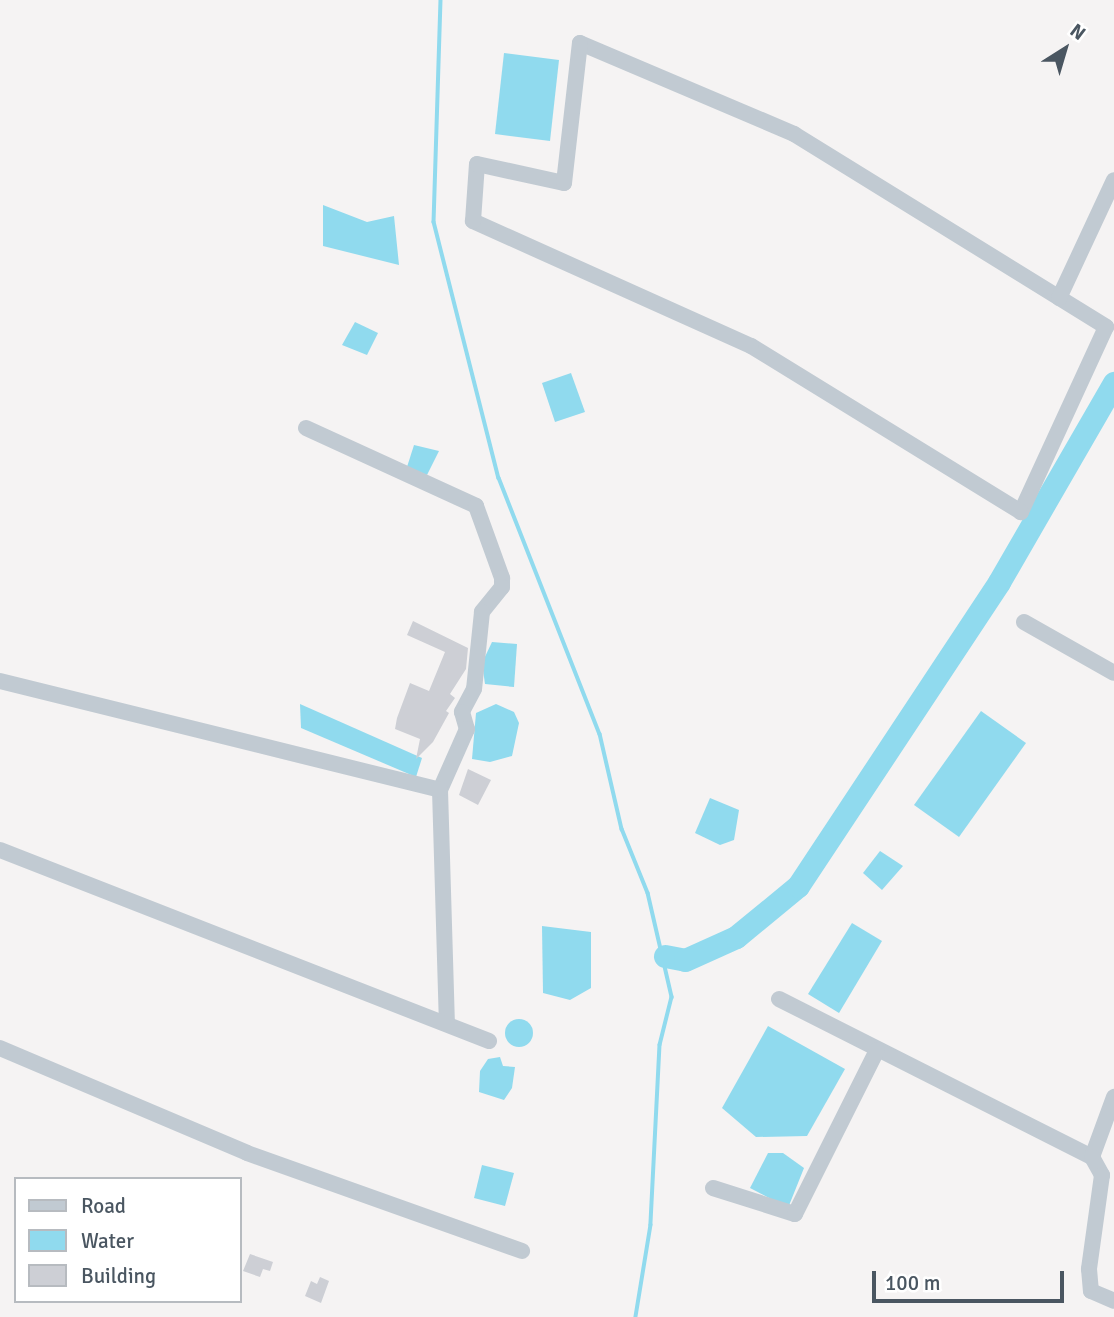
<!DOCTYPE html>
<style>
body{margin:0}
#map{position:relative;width:1114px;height:1317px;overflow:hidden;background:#f5f3f3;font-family:Signika,sans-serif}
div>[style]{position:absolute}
.water>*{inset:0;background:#90daee}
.round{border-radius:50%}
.stream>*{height:3.5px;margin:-1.75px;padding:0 1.75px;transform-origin:1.75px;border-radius:1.75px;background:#90daee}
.river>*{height:23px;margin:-11.5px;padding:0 11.5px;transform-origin:11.5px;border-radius:11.5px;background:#90daee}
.building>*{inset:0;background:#cdcfd5}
.minor>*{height:16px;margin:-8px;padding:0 8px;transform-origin:8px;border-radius:8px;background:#c1cad2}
span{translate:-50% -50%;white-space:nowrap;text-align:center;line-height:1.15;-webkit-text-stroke:5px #fff;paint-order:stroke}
.legend{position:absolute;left:14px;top:1177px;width:228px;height:126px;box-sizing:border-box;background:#fff;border:2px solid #b7bbc0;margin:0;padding:9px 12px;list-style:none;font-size:21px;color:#4a5661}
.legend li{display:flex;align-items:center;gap:14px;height:35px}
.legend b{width:35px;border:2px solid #b7bbc0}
.north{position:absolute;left:1030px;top:14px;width:70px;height:70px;-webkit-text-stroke:5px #fff;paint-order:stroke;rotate:37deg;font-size:19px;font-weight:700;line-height:28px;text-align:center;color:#4a5661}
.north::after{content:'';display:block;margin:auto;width:24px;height:32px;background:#4a5661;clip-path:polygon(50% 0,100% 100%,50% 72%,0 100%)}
.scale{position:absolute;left:872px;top:1271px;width:192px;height:32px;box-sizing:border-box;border:4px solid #4a5661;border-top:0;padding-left:9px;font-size:21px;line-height:24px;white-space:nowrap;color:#4a5661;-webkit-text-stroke:5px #fff;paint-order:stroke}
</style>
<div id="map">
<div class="water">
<div style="clip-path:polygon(504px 53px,559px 60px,550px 141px,495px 134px)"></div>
<div style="clip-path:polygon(323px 205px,367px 222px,394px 216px,399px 265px,323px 246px)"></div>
<div style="clip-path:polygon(355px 322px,378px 333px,367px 355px,342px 345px)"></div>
<div style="clip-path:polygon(571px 373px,585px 412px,555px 422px,542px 383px)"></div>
<div style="clip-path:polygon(414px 445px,439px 451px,427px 475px,407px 467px)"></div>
<div style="clip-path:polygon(492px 642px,517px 644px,514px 687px,485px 684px,482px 663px)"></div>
<div style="clip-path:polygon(300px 704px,422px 758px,416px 777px,301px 728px)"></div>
<div style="clip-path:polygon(496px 704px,514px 712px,519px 723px,512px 756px,490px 762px,472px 759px,476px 713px)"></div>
<div style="clip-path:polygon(981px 711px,1026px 743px,959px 837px,914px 805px)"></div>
<div style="clip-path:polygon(710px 798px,739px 810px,734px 840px,720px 845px,695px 833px)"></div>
<div style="clip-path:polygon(880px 851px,903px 866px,882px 890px,863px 873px)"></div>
<div style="clip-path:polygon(852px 923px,882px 941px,839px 1013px,808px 994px)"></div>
<div style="clip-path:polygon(542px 926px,591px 932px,591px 988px,570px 1000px,543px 993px)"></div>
<div class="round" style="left:505px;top:1019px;width:28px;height:28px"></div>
<div style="clip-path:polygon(768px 1026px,845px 1069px,807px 1136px,756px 1137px,722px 1108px)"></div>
<div style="clip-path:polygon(500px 1057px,503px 1066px,515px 1067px,512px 1088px,504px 1100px,479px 1092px,480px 1071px,488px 1059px)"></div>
<div style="clip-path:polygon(768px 1153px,783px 1153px,804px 1168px,788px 1208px,750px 1188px)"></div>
<div style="clip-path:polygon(482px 1165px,514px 1173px,505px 1206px,474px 1198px)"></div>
</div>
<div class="stream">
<div style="left:441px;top:0;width:222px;rotate:91.8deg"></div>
<div style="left:434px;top:222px;width:264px;rotate:75.8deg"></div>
<div style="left:499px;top:478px;width:275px;rotate:68.5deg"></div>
<div style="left:600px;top:734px;width:98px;rotate:77deg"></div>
<div style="left:622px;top:829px;width:69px;rotate:67.9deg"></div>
<div style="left:648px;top:893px;width:107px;rotate:77deg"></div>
<div style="left:672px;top:997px;width:49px;rotate:104deg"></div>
<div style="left:660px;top:1045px;width:180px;rotate:92.9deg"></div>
<div style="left:651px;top:1225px;width:93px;rotate:99.3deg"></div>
</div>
<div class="river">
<div style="left:665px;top:956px;width:20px;rotate:11deg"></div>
<div style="left:685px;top:960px;width:56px;rotate:-24.3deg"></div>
<div style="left:736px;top:937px;width:80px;rotate:-39.4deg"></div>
<div style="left:798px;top:886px;width:364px;rotate:-56.5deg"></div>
<div style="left:999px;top:582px;width:230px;rotate:-60deg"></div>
</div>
<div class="building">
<div style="clip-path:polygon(413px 621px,468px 648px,466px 669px,450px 694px,455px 698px,446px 711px,449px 713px,433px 742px,416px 759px,420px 739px,395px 729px,397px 718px,410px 683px,429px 691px,445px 652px,407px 635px)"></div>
<div style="clip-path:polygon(468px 769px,491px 780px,478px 805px,459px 795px)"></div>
<div style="clip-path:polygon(250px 1254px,273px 1262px,270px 1271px,263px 1269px,260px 1277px,243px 1271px)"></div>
<div style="clip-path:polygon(320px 1277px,329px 1281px,321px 1303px,305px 1296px,311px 1281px,317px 1284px)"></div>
</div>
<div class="minor">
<div style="left:580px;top:43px;width:233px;rotate:23deg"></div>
<div style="left:794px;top:134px;width:367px;rotate:31.7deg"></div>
<div style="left:1106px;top:327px;width:204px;rotate:114.7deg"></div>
<div style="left:1021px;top:512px;width:317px;rotate:-148.4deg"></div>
<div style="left:751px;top:346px;width:305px;rotate:-155.8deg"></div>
<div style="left:473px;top:221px;width:57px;rotate:-86deg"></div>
<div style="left:477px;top:164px;width:89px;rotate:12.3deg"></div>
<div style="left:564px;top:183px;width:141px;rotate:-83.5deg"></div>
<div style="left:1059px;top:298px;width:130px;rotate:-65deg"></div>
<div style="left:306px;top:428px;width:187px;rotate:24.6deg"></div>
<div style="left:476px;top:506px;width:77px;rotate:70.1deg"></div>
<div style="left:502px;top:578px;width:9px;rotate:90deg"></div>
<div style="left:502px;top:587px;width:32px;rotate:129deg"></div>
<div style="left:482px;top:612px;width:77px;rotate:95.9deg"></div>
<div style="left:474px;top:689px;width:26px;rotate:118deg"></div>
<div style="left:462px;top:712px;width:18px;rotate:74deg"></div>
<div style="left:467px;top:729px;width:67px;rotate:113.9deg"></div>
<div style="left:440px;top:790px;width:233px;rotate:88.3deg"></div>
<div style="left:1024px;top:622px;width:103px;rotate:29.5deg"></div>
<div style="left:0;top:681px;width:453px;rotate:13.9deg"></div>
<div style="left:0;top:850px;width:525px;rotate:21.34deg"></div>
<div style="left:779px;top:999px;width:351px;rotate:26.8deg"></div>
<div style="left:1092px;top:1157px;width:64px;rotate:-69.9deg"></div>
<div style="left:0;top:1048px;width:268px;rotate:23deg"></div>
<div style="left:247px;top:1153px;width:292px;rotate:19.6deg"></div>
<div style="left:1092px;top:1157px;width:21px;rotate:61deg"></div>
<div style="left:1102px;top:1175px;width:95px;rotate:97.9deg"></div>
<div style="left:1089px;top:1269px;width:22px;rotate:85deg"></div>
<div style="left:1091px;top:1291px;width:25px;rotate:23deg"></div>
<div style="left:713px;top:1188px;width:86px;rotate:17.6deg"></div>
<div style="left:795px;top:1214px;width:183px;rotate:-63.4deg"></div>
</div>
<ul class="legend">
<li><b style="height:9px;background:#c1cad2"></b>Road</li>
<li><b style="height:19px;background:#90daee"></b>Water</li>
<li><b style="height:19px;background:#cdcfd5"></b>Building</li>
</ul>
<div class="north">N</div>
<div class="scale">100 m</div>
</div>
